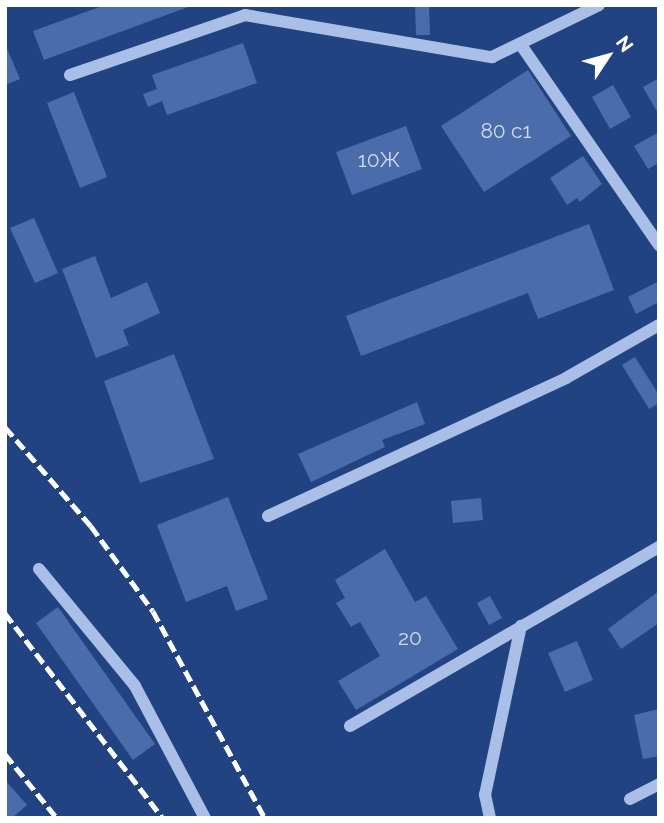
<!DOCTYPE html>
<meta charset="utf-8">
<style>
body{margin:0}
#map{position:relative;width:664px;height:823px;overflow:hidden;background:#214382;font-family:Raleway,sans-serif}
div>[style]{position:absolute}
.building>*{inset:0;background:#4a6cab}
.minor>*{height:12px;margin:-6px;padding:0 6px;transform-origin:6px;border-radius:6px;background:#a9bfe8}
.rail>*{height:4.5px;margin-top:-2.25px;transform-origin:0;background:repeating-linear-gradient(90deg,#fff 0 12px,transparent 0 17px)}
span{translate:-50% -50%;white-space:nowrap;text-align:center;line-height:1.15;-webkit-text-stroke:5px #214382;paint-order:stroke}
.number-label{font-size:21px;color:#d2daea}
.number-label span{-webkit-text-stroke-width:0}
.frame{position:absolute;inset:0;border:7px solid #fff;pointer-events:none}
.north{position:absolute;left:573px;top:21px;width:70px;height:70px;-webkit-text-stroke:5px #214382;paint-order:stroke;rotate:54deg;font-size:19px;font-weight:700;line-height:28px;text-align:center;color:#fff}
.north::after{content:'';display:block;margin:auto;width:24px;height:32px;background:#fff;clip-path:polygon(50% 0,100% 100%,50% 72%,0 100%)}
</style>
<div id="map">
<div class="building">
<div style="clip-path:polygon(105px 5px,188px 5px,188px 7px,44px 60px,33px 31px)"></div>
<div style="clip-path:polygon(415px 5px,429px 5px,430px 35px,416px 35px)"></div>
<div style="clip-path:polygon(243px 43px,257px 83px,167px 115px,162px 101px,148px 107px,143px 94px,157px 89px,152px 75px)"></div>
<div style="clip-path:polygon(5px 44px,20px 79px,5px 85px)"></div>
<div style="clip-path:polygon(528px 70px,571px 136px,484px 192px,441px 126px)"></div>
<div style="clip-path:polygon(659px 78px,659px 115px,643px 87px)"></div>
<div style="clip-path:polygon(613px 85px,631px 117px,610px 129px,592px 97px)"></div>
<div style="clip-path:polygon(74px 92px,107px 177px,80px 188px,47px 103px)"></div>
<div style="clip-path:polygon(406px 126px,422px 169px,352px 195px,336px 152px)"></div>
<div style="clip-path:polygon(659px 132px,659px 163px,648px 169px,634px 146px)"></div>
<div style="clip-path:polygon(583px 156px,602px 184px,580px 202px,577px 198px,567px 205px,550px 178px)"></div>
<div style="clip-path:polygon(34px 218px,58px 273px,35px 283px,10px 228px)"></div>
<div style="clip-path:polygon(589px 224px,614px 290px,538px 319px,528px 293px,361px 356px,346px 316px)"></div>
<div style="clip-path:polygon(95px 256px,111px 298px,147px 282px,160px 313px,123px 330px,129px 345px,96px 358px,62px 269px)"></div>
<div style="clip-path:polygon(659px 281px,659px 302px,636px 314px,628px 297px)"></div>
<div style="clip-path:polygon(174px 354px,214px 459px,140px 483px,104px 381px)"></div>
<div style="clip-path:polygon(635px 357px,659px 395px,659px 403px,649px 409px,622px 365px)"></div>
<div style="clip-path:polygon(417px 402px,425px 424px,382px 440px,385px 447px,311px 482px,298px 454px)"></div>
<div style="clip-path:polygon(228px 497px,268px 599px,236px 611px,227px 586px,186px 602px,157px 525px)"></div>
<div style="clip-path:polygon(481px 498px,483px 520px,453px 523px,451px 501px)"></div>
<div style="clip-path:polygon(385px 549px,415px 602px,426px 596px,458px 649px,356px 710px,338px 681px,380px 656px,360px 622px,351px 627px,336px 603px,345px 598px,335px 580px)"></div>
<div style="clip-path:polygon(659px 591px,659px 623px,621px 649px,608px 629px)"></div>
<div style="clip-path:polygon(490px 596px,502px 618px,489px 625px,477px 603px)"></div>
<div style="clip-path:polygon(58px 607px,155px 744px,133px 760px,36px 623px)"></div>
<div style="clip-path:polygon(577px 641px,593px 680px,565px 692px,548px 653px)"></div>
<div style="clip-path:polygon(659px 709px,659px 756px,643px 759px,634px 715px)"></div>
<div style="clip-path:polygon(5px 780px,27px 805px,12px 818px,5px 818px)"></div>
</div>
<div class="minor">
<div style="left:521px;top:45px;width:243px;rotate:55.4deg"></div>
<div style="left:70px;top:75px;width:185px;rotate:-18.9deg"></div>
<div style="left:245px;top:15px;width:251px;rotate:9.7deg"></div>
<div style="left:492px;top:57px;width:119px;rotate:-25.9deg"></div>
<div style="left:268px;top:516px;width:328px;rotate:-24.8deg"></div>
<div style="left:566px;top:378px;width:107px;rotate:-29.7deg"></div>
<div style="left:39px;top:569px;width:151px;rotate:50.6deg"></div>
<div style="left:135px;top:686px;width:149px;rotate:62.1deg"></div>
<div style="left:350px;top:726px;width:357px;rotate:-30.1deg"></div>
<div style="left:630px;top:799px;width:33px;rotate:-27deg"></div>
<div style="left:490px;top:818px;width:24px;rotate:-102deg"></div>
<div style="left:485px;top:795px;width:173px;rotate:-78deg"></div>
</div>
<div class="rail">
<div style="left:5px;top:427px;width:131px;rotate:49deg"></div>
<div style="left:91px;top:526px;width:105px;rotate:53.9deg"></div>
<div style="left:153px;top:611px;width:235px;rotate:61.6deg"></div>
<div style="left:5px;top:613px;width:259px;rotate:52.4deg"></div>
<div style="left:5px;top:754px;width:82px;rotate:50.9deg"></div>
</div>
<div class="number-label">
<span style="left:506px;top:131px">80 с1</span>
<span style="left:379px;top:160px">10Ж</span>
<span style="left:410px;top:638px">20</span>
</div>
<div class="frame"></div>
<div class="north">N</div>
</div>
